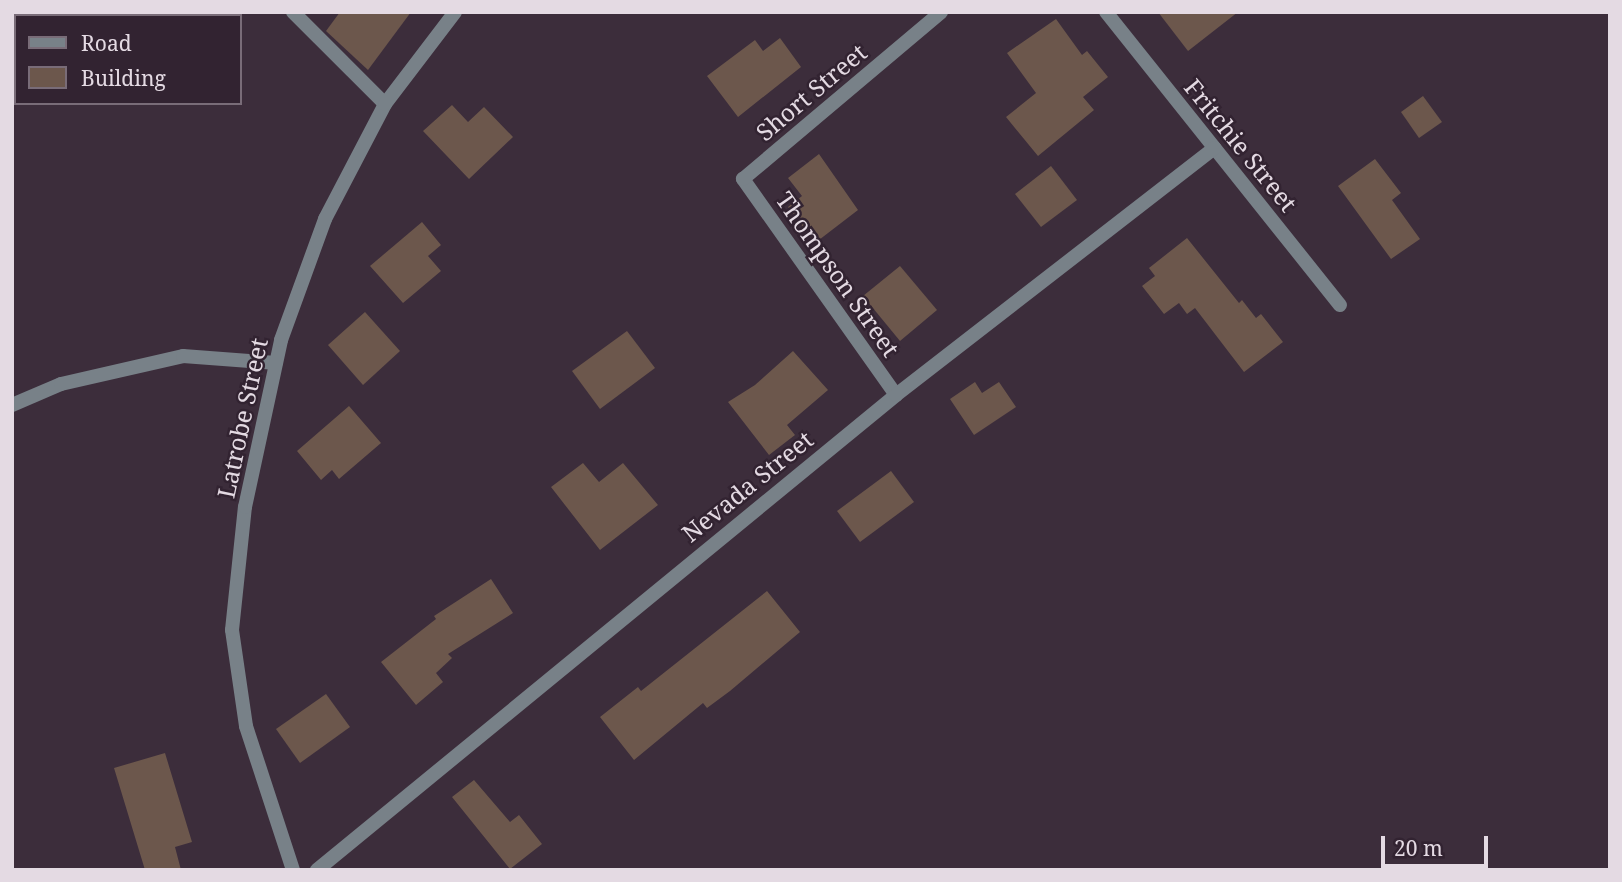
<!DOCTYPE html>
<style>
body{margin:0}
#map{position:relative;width:1622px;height:882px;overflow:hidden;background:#3c2d3b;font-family:"Noto Serif",serif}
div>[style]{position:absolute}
.building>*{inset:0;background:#6c574c}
.lane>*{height:14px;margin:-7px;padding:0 7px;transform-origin:7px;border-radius:7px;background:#788188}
.street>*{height:14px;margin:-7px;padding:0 7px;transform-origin:7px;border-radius:7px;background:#788188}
span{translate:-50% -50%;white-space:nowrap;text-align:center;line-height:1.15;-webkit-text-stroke:5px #322331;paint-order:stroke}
.street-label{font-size:24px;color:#e4dae3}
.frame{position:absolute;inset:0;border:14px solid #e4dae3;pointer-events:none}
.legend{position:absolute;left:14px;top:14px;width:228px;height:91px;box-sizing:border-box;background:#322331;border:2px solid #796c78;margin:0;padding:9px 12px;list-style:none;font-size:21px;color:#e4dae3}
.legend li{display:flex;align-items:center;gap:14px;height:35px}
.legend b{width:35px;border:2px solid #796c78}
.scale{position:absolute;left:1381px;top:836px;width:107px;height:32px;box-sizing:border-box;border:4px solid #e4dae3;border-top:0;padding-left:9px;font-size:21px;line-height:24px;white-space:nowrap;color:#e4dae3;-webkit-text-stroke:5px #322331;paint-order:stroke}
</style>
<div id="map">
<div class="building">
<div style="clip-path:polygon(340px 12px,411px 12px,368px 70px,326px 31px)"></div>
<div style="clip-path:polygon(1158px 12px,1238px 12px,1188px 51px)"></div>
<div style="clip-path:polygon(1056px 19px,1082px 55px,1087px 51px,1108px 77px,1083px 97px,1094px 110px,1038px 156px,1006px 117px,1036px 93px,1007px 53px)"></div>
<div style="clip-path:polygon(780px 38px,801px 67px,738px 117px,707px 76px,755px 40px,763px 51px)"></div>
<div style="clip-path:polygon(1423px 96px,1442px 122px,1419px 138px,1401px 112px)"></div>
<div style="clip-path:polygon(452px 105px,468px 122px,484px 107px,513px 137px,469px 179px,423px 131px)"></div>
<div style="clip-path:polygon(819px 154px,858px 210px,815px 243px,788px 207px,802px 196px,788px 178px)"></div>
<div style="clip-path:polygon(1375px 159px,1401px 193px,1392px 200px,1420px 239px,1391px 259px,1338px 186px)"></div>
<div style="clip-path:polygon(1051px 166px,1077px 200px,1041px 227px,1015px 194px)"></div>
<div style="clip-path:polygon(422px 222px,441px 245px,428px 256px,441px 271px,403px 303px,370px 266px)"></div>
<div style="clip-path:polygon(1187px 238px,1239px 303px,1242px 300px,1256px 318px,1261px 314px,1283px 342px,1244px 372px,1195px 308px,1187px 314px,1179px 303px,1164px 314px,1142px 286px,1155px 276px,1149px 268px)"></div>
<div style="clip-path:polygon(900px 266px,937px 310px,900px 341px,863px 296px)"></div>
<div style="clip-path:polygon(365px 312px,400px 351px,363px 385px,328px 345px)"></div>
<div style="clip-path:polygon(627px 331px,655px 368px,600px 409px,572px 371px)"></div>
<div style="clip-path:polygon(793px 351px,828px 390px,787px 425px,795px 435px,769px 455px,728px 402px,755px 385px)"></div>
<div style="clip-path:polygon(975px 382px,982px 393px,999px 382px,1016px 407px,974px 435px,950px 399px)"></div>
<div style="clip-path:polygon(349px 406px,381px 443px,339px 479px,332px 470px,321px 480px,297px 451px)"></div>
<div style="clip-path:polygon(583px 463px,599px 482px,623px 463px,658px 505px,600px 550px,551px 487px)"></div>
<div style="clip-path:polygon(891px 471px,914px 502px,860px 542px,837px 511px)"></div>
<div style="clip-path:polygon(491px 579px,513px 613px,448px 654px,452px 658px,436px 673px,443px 682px,416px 705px,381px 662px,436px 619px,434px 616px)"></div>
<div style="clip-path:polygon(767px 591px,800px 632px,730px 691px,707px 708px,703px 703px,634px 760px,600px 717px,638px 687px,641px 691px)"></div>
<div style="clip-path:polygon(326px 694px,350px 727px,300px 763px,276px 729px)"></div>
<div style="clip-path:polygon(165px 753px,192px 842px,175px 847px,181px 870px,145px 870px,114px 768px)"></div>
<div style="clip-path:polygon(474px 780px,510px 822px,519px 815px,542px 844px,510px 869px,452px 797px)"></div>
</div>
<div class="lane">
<div style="left:12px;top:405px;width:53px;rotate:-23.2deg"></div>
<div style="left:61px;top:384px;width:125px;rotate:-12.9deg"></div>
<div style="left:183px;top:356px;width:93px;rotate:4.3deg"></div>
</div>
<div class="street">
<div style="left:293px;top:12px;width:130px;rotate:45deg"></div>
<div style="left:1106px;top:12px;width:375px;rotate:51.4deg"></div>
<div style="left:896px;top:395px;width:265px;rotate:-125.3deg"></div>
<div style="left:743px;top:179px;width:259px;rotate:-40.1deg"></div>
<div style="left:293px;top:870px;width:151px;rotate:-108.1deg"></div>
<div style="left:246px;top:726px;width:97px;rotate:-98.3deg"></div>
<div style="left:232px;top:630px;width:124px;rotate:-84deg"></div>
<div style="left:245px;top:507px;width:171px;rotate:-77.8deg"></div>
<div style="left:281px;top:340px;width:129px;rotate:-70deg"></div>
<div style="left:325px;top:219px;width:130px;rotate:-62.4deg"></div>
<div style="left:385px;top:104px;width:116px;rotate:-52.7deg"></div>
<div style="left:317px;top:870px;width:749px;rotate:-39.36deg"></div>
<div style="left:896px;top:395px;width:403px;rotate:-37.8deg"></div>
</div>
<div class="street-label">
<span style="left:811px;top:92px;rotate:-40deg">Short Street</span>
<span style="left:1241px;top:145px;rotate:51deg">Fritchie Street</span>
<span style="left:838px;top:274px;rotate:55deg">Thompson Street</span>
<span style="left:242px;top:418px;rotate:-78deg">Latrobe Street</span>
<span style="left:747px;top:486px;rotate:-39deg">Nevada Street</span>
</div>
<div class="frame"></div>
<ul class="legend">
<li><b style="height:9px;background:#788188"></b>Road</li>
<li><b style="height:19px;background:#6c574c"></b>Building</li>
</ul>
<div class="scale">20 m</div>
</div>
